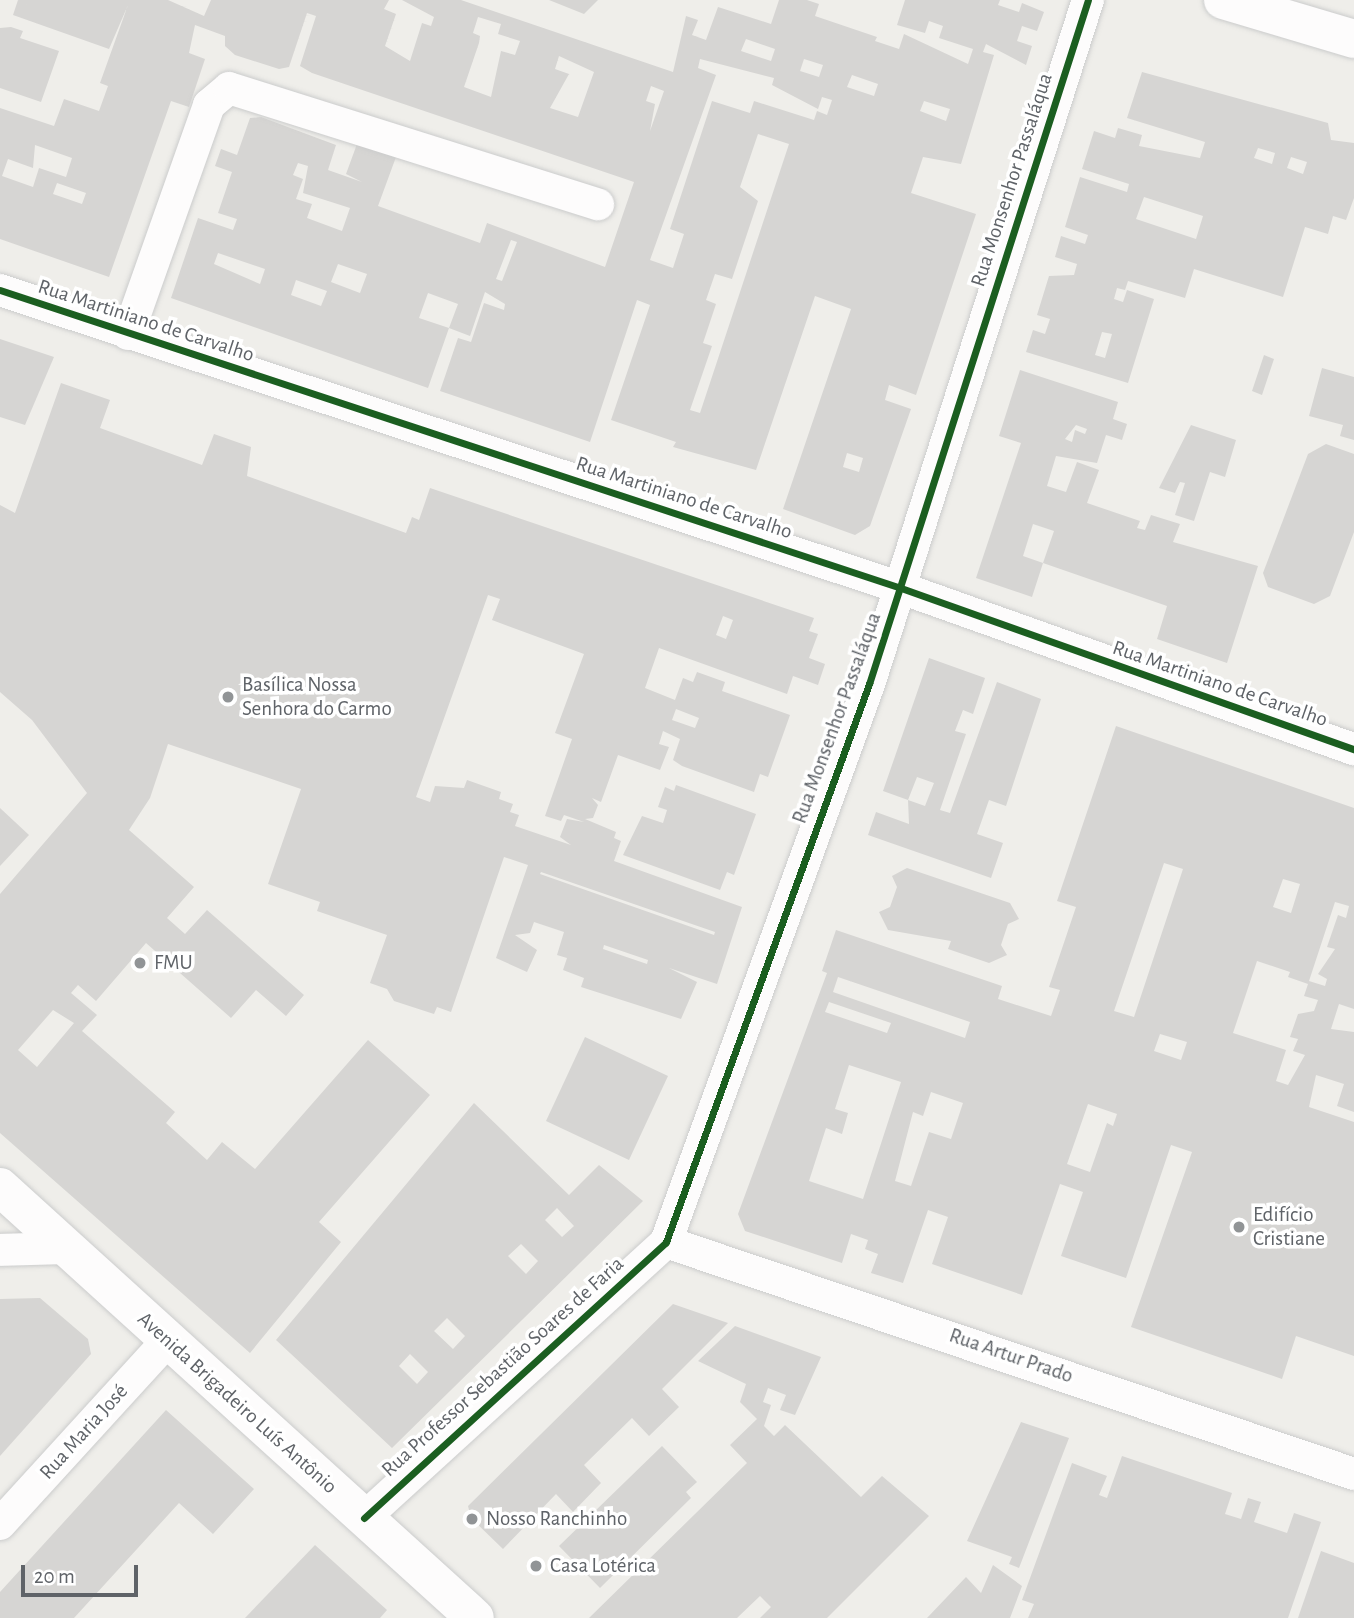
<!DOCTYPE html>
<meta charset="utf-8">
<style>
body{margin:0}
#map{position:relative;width:1354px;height:1618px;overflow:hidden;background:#efeeea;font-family:"Alegreya Sans",sans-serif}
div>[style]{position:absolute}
.building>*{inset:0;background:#d6d5d3}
.roads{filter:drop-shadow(0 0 2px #cbcccc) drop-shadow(0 0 2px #cbcccc)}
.street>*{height:32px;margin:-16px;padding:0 16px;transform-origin:16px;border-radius:16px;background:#fdfcfc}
.secondary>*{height:38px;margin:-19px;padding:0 19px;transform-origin:19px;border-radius:19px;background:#fdfcfc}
.cycleway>*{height:7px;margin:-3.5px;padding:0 3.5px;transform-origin:3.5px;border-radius:3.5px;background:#1b5e20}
.dots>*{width:19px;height:19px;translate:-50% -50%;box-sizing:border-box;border:4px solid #fff;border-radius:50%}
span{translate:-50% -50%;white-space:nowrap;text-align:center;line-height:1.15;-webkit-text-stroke:7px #fff;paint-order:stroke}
.street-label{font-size:21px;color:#5f6368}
.poi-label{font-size:21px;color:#5f6368}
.left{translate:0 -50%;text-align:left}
.scale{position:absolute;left:21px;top:1565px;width:117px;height:32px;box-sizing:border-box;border:4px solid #5f6368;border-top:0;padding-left:9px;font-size:21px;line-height:24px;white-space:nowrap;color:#5f6368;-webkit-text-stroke:5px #fff;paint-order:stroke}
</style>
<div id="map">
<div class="building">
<div style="clip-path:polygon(evenodd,18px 0,168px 0,204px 16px,211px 0,389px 0,384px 9px,396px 14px,385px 46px,410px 61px,422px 23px,431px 26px,434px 17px,402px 0,461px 0,673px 72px,686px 16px,698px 20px,692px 35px,706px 40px,718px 7px,771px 24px,779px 0,807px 0,819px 4px,815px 16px,877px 37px,875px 41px,899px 49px,904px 34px,968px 64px,973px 49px,939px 38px,943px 26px,929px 21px,925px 33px,897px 25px,905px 0,1000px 0,998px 5px,1019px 12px,1022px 3px,1044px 12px,1037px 31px,1022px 26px,1017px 41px,1032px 46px,1026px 65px,986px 44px,983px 52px,994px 55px,961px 164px,923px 157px,911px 193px,976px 214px,916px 395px,889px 385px,885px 400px,911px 409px,870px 526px,855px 535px,783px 509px,851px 309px,815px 296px,756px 470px,673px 447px,676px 442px,611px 420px,650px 305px,637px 300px,590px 442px,440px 391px,458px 338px,471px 342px,484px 303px,504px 310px,505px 304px,485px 292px,470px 336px,449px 328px,458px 304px,428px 293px,419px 318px,449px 328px,428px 388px,171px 298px,198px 218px,233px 230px,237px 219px,218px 213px,232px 172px,215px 166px,221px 149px,237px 155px,250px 118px,261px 117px,336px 145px,328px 170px,362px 182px,346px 174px,357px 144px,396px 157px,378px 206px,480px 243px,487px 223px,605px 267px,634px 182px,312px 73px,300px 66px,316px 16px,307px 13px,289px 67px,279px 69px,235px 55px,225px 46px,225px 36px,195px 25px,189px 53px,205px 59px,189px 107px,171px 101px,109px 277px,0 239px,0 108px,54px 126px,64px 99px,99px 111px,108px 86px,100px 83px,128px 5px,109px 49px,13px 15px,18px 0,478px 17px,501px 24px,498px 34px,520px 41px,515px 55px,501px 51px,491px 97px,464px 87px,479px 43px,480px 36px,473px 33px,478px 17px,18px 0,746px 39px,775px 49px,771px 61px,741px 51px,746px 39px,18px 0,559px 56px,594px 72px,578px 117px,550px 108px,569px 74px,555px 69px,559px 56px,18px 0,700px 59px,774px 78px,772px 85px,818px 109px,822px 97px,832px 100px,827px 115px,817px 111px,814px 120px,754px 101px,750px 113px,712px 101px,670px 229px,684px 234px,673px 268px,650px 260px,716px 75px,698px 68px,700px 59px,18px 0,804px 59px,823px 65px,819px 77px,800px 71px,804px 59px,18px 0,852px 75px,878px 84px,874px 96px,847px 87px,852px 75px,18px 0,651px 86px,664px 91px,650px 131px,655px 104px,646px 101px,651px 86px,18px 0,924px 101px,950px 109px,946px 121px,920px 111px,924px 101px,18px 0,758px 134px,789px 144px,700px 413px,690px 410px,712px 346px,703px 343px,716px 304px,706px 300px,715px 274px,732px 279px,758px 201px,740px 187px,758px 134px,18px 0,35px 145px,72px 158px,66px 177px,39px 168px,33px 187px,2px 176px,8px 159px,33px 168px,35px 145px,18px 0,298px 163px,308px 166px,303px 193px,350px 208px,342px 231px,307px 218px,312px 204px,296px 199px,303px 179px,293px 175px,298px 163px,18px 0,57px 183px,86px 193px,82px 204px,53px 194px,57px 183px,18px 0,511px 240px,517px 242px,502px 281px,496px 279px,511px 240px,18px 0,218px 253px,265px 269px,260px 284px,214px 264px,218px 253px,18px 0,338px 264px,367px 274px,360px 293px,331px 282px,338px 264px,18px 0,296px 280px,327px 291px,321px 306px,291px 295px,296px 280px,18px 0,847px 453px,863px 458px,859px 472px,843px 467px,847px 453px)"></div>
<div style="clip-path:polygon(549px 0,598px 0,584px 14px)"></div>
<div style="clip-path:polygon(11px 27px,23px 31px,20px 38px,59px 51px,41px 102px,0 88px,0 28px)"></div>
<div style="clip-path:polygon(evenodd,1142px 72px,1328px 123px,1331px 140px,1354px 143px,1354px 198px,1346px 220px,1333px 216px,1328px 234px,1305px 227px,1283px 297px,1194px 269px,1185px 298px,1128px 281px,1125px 290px,1117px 288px,1114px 299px,1123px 302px,1127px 290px,1154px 299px,1128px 383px,1026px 352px,1033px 330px,1045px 334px,1050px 319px,1037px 315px,1049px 276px,1074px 275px,1077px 264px,1055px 257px,1061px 236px,1085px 244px,1088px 235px,1065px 227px,1080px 177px,1127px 192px,1129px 184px,1082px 169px,1094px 131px,1115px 138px,1118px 128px,1142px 135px,1139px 146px,1200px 158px,1205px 142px,1127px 118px,1142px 72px,1258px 148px,1275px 153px,1272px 164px,1254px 158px,1258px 148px,1142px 72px,1291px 157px,1307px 162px,1303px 174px,1287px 168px,1291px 157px,1142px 72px,1144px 197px,1203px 216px,1196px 239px,1136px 219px,1144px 197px,1142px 72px,1102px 332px,1112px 334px,1105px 358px,1095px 355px,1102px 332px)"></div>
<div style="clip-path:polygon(0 339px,54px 357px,25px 425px,0 417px)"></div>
<div style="clip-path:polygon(1264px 355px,1274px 359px,1262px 395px,1252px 391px)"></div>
<div style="clip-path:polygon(1322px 368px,1354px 377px,1354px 440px,1340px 436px,1343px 425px,1309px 416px)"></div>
<div style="clip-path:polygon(evenodd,1020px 370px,1118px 402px,1113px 419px,1127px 424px,1122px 440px,1106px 435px,1097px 463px,1056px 456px,1047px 486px,1066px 492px,1077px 462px,1099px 470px,1087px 503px,1140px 521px,1137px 528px,1145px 530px,1151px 515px,1180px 524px,1173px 542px,1258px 566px,1227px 663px,1157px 639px,1167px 606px,1043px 563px,1054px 531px,1033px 524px,1023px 556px,1043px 563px,1032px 597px,976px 578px,1021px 443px,999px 436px,1020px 370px,1076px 425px,1087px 429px,1085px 434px,1075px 430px,1072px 442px,1065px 439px,1076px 425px)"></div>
<div style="clip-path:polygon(evenodd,61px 383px,110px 400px,100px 428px,202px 465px,214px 434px,251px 447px,247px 476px,406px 533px,412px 517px,419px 520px,430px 488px,814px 618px,809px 631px,818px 634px,809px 658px,825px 664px,818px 685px,793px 676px,787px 694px,659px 648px,645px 688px,675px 700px,683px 678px,693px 682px,697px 672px,725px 682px,722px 691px,790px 715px,768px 777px,760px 774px,754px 792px,682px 766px,673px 760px,680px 739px,663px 731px,659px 744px,669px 747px,660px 770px,618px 755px,601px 802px,592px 798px,598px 805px,593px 818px,585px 819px,616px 832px,614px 838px,621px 841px,614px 861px,742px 907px,717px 984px,669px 968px,697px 982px,681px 1019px,581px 987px,584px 978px,563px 970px,567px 958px,557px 955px,564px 932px,534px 922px,530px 933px,515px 935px,537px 950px,527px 972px,496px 958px,528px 865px,504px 857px,451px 1012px,437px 1007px,434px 1014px,394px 1001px,387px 989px,370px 983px,387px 935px,317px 911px,320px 902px,268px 884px,301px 789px,168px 744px,150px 798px,129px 830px,194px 887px,167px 918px,185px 934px,207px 910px,304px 995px,286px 1016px,256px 990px,231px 1018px,146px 943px,96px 1001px,78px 985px,71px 993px,97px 1015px,82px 1031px,175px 1112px,166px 1123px,207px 1160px,222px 1142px,255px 1169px,368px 1040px,430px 1095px,319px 1222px,341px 1242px,250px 1353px,0 1133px,0 894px,87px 793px,32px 720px,0 692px,0 505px,15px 513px,61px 383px,488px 595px,500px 599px,492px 620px,584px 654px,555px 733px,572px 739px,545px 816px,561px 821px,564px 815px,584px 822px,567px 819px,560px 837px,571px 845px,515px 826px,519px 815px,510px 812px,513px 804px,499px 799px,501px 792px,467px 780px,464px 788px,435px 786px,430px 802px,416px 797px,488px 595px,61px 383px,723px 616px,733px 620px,726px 639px,716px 635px,723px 616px,61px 383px,676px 709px,699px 718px,695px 728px,672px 720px,676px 709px,61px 383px,541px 872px,715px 932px,714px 935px,540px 874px,541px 872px,61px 383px,604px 945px,648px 960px,647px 964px,603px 949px,604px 945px,61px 383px,53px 1010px,74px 1023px,37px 1067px,18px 1050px,53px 1010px)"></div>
<div style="clip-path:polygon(1191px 425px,1236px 440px,1225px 477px,1210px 472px,1194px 521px,1175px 515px,1185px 483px,1180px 482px,1175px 493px,1159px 488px)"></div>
<div style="clip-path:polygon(1326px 444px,1354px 454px,1354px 532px,1330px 596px,1314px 604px,1268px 587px,1263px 573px,1308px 454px)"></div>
<div style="clip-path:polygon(929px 658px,985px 678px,973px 714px,963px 710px,955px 731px,966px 734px,940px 810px,950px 813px,997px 682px,1041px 699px,1006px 806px,989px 800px,977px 834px,1003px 843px,991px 878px,868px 835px,876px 812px,909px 824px,908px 800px,925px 806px,934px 783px,917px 777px,908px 800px,883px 791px)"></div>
<div style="clip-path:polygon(evenodd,1116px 726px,1354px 808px,1354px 1009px,1339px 1004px,1331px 1029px,1354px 1032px,1354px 1112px,1337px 1106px,1344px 1084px,1316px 1075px,1309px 1107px,1354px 1122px,1354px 1356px,1296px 1336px,1282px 1379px,1131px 1327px,1192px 1152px,1171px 1145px,1126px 1278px,1061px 1256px,1083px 1192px,1060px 1184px,1022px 1295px,932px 1264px,948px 1217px,928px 1210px,903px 1283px,871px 1273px,878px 1254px,865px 1249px,868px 1240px,851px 1234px,842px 1263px,745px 1231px,738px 1214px,827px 973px,822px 971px,836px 930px,1002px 986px,998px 999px,1051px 1016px,1060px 990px,1049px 987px,1076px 907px,1057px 901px,1116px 726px,1164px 863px,1183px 869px,1134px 1017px,1114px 1011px,1164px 863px,1116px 726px,1283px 879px,1300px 884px,1291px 913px,1273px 907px,1283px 879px,1116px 726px,1335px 902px,1349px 906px,1346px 918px,1338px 915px,1327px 947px,1335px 949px,1318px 974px,1327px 979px,1325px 986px,1309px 981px,1335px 902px,1116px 726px,1257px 961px,1290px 972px,1288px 977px,1308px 984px,1304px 996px,1318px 1000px,1314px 1011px,1298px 1014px,1290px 1037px,1298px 1039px,1293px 1051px,1305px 1055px,1288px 1085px,1276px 1081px,1286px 1050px,1233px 1033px,1257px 961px,1116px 726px,838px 977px,970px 1022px,965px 1038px,833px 992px,838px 977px,1116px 726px,829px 1002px,891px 1023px,887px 1033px,825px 1012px,829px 1002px,1116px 726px,1160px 1034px,1187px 1042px,1181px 1060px,1154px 1051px,1160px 1034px,1116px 726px,849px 1065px,901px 1082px,863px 1199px,809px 1181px,826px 1128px,842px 1134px,848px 1113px,835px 1109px,849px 1065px,1116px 726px,931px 1092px,963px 1103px,951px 1139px,929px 1132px,911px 1186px,895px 1181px,913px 1112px,923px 1116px,931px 1092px,1116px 726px,1088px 1104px,1117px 1114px,1113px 1126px,1107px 1123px,1090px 1172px,1067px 1164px,1088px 1104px)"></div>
<div style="clip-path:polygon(676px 785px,756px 814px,734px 875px,727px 872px,720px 890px,623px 855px,642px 816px,663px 823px,667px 810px,658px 807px,665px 787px,674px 791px)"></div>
<div style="clip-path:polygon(0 808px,29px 835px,0 866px)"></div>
<div style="clip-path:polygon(907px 868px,1010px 903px,1019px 919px,1008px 924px,1001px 945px,1007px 955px,989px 963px,948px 949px,951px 941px,888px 930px,879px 912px,890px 907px,897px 887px,892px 876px)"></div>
<div style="clip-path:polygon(585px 1037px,668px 1076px,629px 1160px,546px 1121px)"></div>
<div style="clip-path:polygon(evenodd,474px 1103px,569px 1195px,599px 1165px,643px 1201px,392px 1448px,276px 1340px,474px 1103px,557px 1208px,574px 1226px,562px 1237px,545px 1220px,557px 1208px,474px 1103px,521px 1244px,538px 1261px,526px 1274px,508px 1256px,521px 1244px,474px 1103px,447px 1318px,465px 1336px,453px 1349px,434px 1331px,447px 1318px,474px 1103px,410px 1354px,428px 1372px,417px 1384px,399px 1366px,410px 1354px)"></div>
<div style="clip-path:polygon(40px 1298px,88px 1339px,91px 1354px,0 1456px,0 1299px)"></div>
<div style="clip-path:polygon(673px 1304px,728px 1323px,662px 1389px,679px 1407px,649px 1436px,632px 1418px,584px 1465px,601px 1483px,573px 1512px,556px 1494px,503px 1549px,471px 1518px,468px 1506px)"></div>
<div style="clip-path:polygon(735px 1326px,821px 1357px,795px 1415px,780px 1410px,786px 1395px,768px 1388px,763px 1402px,771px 1405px,764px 1426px,774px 1436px,785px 1425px,861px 1497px,882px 1476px,929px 1516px,827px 1618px,760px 1618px,771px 1607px,760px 1596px,737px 1618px,589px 1618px,747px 1463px,730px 1445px,757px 1419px,740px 1402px,746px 1384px,698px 1361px)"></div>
<div style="clip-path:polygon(166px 1410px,254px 1489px,213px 1534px,179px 1503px,74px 1618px,0 1618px,0 1592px)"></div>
<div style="clip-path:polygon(1021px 1422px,1069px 1438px,1019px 1568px,1009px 1564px,1012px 1557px,967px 1541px)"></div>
<div style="clip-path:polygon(662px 1446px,697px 1482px,686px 1492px,691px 1498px,600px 1588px,559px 1546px)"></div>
<div style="clip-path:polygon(1122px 1456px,1232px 1493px,1225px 1514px,1241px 1519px,1248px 1498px,1261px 1502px,1254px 1522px,1287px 1533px,1294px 1513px,1321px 1522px,1288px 1618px,1028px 1618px,1034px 1604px,1022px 1600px,1072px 1463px,1107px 1476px,1099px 1495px,1107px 1498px)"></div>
<div style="clip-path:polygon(315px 1545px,387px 1610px,380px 1618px,245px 1618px)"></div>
<div style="clip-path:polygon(1321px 1551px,1354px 1563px,1354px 1618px,1298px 1618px)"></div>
<div style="clip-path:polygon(993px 1565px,1022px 1586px,1010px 1618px,927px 1618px,966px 1577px,981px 1593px)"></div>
</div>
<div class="roads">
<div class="street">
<div style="left:0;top:290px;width:949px;rotate:18.3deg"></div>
<div style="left:901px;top:588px;width:481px;rotate:19.6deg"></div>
<div style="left:128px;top:334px;width:243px;rotate:-70.5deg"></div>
<div style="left:209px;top:105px;width:26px;rotate:-40deg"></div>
<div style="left:229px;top:88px;width:387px;rotate:17.5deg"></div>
<div style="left:666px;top:1242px;width:726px;rotate:18.63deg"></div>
<div style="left:0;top:1250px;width:68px;rotate:-1.7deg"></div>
<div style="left:364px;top:1518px;width:409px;rotate:-42.4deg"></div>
<div style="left:666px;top:1242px;width:594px;rotate:-70.01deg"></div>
<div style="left:869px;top:684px;width:718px;rotate:-72.25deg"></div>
<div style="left:0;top:1524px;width:249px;rotate:-47.6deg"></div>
</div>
<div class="secondary">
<div style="left:1223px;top:0;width:137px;rotate:16.6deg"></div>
<div style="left:0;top:1187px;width:641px;rotate:42.22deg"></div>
</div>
</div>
<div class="cycleway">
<div style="left:0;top:290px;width:949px;rotate:18.3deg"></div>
<div style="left:901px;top:588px;width:481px;rotate:19.6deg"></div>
<div style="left:364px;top:1518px;width:409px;rotate:-42.4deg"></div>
<div style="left:666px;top:1242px;width:594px;rotate:-70.01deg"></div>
<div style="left:869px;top:684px;width:718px;rotate:-72.25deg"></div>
</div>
<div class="dots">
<div style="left:228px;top:697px;background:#919496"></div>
<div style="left:140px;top:963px;background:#919496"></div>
<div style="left:1239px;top:1227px;background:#919496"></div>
<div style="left:472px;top:1519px;background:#919496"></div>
<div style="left:536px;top:1566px;background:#919496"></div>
</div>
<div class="street-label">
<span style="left:1012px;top:180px;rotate:-72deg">Rua Monsenhor Passaláqua</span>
<span style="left:146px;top:321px;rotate:18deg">Rua Martiniano de Carvalho</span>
<span style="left:684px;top:498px;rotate:18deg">Rua Martiniano de Carvalho</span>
<span style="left:1220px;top:684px;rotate:19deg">Rua Martiniano de Carvalho</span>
<span style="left:837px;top:718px;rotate:-70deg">Rua Monsenhor Passaláqua</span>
<span style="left:1011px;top:1356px;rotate:19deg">Rua Artur Prado</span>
<span style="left:503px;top:1367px;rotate:-42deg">Rua Professor Sebastião Soares de Faria</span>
<span style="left:237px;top:1403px;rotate:42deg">Avenida Brigadeiro Luís Antônio</span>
<span style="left:84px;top:1432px;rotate:-48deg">Rua Maria José</span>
</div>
<div class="poi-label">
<span class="left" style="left:242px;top:697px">Basílica Nossa<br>Senhora do Carmo</span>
<span class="left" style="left:154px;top:963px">FMU</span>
<span class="left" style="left:1253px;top:1227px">Edifício<br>Cristiane</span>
<span class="left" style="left:486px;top:1519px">Nosso Ranchinho</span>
<span class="left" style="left:550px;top:1566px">Casa Lotérica</span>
</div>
<div class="scale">20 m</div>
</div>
